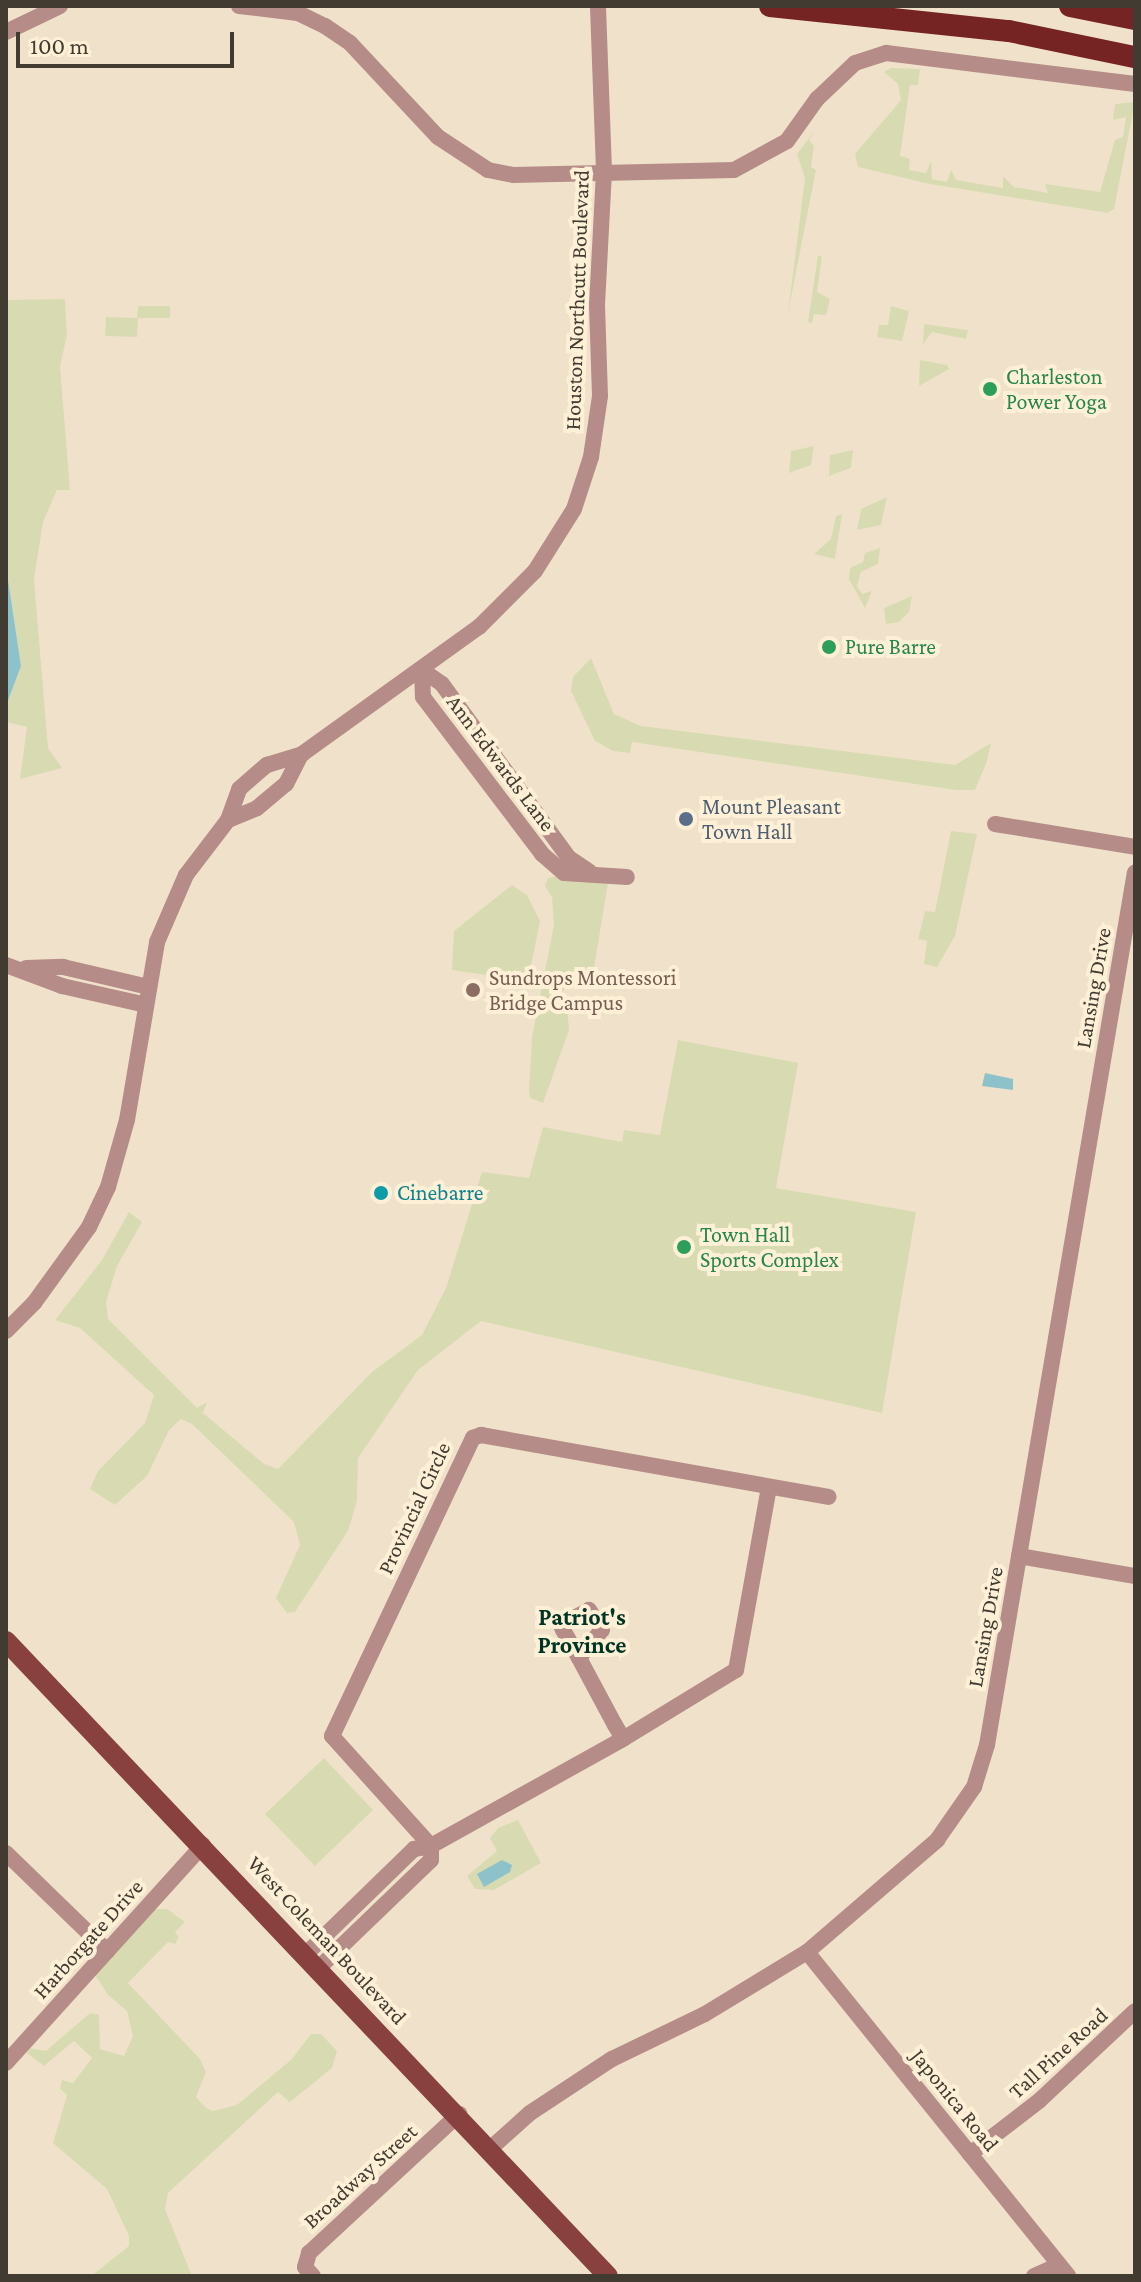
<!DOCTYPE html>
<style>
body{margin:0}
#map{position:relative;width:1141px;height:2282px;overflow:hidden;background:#f0e2ca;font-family:"Crimson Pro",serif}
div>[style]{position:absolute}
.green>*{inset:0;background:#d8dbb2}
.water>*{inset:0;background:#8ec2ca}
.minor>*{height:16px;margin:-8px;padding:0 8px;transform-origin:8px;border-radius:8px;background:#b68c88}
.major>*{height:20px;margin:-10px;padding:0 10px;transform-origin:10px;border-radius:10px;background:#88413e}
.highway>*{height:22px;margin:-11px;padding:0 11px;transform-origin:11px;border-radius:11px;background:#752323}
.dots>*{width:22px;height:22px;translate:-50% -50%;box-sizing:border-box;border:4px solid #fef0d7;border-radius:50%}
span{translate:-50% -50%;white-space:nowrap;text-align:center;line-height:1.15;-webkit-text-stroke:8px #fef0d7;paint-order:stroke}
.street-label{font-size:22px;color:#413b31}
.leisure-label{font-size:22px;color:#27864d}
.left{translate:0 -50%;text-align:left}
.service-label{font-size:22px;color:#4e5e75}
.education-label{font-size:22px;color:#785e54}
.culture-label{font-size:22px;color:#0d838f}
.neighbourhood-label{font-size:24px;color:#003525;font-weight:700}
.frame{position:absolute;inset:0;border:8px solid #413b31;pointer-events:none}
.scale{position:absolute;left:16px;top:32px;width:218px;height:36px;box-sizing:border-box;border:4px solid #413b31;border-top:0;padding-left:10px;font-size:24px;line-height:28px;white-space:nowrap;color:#413b31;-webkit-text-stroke:6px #fef0d7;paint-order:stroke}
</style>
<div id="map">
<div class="green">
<div style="clip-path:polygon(891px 68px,920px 69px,918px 85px,910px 85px,900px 156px,910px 159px,909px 170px,926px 173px,931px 161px,932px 179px,947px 182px,951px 170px,956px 180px,1003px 188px,1003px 176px,1014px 187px,1048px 193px,1045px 184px,1100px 192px,1115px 140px,1123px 137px,1126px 117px,1113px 120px,1115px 104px,1135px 102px,1114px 209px,1108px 213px,930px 184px,858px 167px,855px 154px,901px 100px,898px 84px,884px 72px)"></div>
<div style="clip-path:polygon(816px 129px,809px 140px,814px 146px,811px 167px,816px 170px,788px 313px,805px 178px,797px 154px)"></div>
<div style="clip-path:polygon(818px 255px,822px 257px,817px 292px,830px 299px,826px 315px,814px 314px,812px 323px,808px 322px)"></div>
<div style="clip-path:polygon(65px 299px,67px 335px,60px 366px,70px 490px,57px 490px,43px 522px,34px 579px,48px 748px,62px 768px,20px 779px,27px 727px,6px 722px,6px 706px,21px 666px,6px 566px,6px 300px)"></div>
<div style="clip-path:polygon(138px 306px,170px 306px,170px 318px,138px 318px,137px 337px,105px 336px,106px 317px,137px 318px)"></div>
<div style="clip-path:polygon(891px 306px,909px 311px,902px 341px,877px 337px,879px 325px,888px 325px)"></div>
<div style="clip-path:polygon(924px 324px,968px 330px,966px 339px,932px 332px,923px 344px)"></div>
<div style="clip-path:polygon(920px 360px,947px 365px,949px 369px,919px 386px)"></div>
<div style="clip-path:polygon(814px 446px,811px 465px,789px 473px,791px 451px)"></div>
<div style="clip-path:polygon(853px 450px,851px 468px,829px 476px,830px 455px)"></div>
<div style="clip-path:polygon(887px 497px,881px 525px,857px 530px,861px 509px)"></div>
<div style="clip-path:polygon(842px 514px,835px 559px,814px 554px,831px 539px,836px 516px)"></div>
<div style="clip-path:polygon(880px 548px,878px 564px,861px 572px,857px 586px,862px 594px,872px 591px,865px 608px,849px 579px,850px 568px,863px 562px,865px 553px)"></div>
<div style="clip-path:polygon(912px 596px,909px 612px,899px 622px,886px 624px,884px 608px)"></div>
<div style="clip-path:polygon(591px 658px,614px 714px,641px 726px,955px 765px,991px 743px,987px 761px,975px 790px,956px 790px,632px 742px,630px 753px,613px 751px,595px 741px,571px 691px,573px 677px)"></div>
<div style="clip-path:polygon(951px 831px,977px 834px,955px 936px,937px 967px,924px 964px,927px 941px,918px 939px,925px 911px,935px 912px)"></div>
<div style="clip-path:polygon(558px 876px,608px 883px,594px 968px,585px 980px,566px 986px,560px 996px,567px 1003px,569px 1030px,543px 1103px,530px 1098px,529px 1090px,532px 1037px,554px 925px,552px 897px,545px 886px,548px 878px)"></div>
<div style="clip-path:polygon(512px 885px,527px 895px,540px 921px,528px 981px,452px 970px,454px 931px)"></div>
<div style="clip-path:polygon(678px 1040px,798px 1063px,776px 1188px,916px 1212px,882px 1413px,481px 1321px,418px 1370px,358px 1458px,357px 1501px,348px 1531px,295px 1612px,287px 1613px,276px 1598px,300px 1545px,294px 1522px,192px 1424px,181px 1419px,169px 1430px,147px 1476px,115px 1505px,90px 1489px,98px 1471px,145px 1423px,154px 1395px,80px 1328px,55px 1320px,102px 1260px,129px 1212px,142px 1222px,117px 1266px,106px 1302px,108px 1319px,197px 1408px,207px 1402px,203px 1413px,264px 1464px,278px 1469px,372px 1372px,422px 1335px,446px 1288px,482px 1172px,529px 1178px,543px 1127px,622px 1142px,624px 1130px,660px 1135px)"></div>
<div style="clip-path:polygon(324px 1758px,373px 1810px,315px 1866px,265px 1814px)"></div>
<div style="clip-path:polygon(518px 1820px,541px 1863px,494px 1890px,475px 1889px,467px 1876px,497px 1851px,490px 1838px,498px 1828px)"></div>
<div style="clip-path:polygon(154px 1909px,167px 1909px,185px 1922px,175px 1932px,179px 1937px,175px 1944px,168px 1942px,128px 1983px,200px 2059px,206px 2072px,196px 2097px,206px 2108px,213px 2111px,237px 2105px,291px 2060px,311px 2034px,321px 2034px,337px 2051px,332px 2068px,290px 2102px,278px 2092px,168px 2193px,165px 2209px,192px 2276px,91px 2276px,129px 2246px,129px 2236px,107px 2189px,53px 2143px,67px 2095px,60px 2089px,62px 2080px,73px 2083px,92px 2058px,74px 2041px,44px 2066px,27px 2053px,30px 2048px,46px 2051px,90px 2013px,99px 2015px,100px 2049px,124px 2056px,133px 2036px,127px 2011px,108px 1995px,94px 1973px)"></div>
</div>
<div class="water">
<div style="clip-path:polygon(6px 566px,21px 666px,6px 706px)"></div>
<div style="clip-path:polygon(985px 1073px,1013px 1079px,1013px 1090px,982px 1086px)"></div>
<div style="clip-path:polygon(502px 1860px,512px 1865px,510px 1872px,484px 1887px,477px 1874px)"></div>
</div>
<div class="minor">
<div style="left:239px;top:6px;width:59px;rotate:6.8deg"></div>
<div style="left:298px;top:13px;width:30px;rotate:26deg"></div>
<div style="left:325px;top:26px;width:30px;rotate:34deg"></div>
<div style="left:350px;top:43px;width:129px;rotate:46.9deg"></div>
<div style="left:438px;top:137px;width:60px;rotate:33.4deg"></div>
<div style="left:488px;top:170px;width:25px;rotate:11deg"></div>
<div style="left:513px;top:175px;width:221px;rotate:-1.3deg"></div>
<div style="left:734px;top:170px;width:60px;rotate:-28.7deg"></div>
<div style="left:787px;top:141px;width:52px;rotate:-54.5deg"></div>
<div style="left:817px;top:99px;width:52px;rotate:-43.5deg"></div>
<div style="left:855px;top:63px;width:33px;rotate:-18deg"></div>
<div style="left:886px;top:53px;width:251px;rotate:7.1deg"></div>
<div style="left:6px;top:32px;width:60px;rotate:-25.7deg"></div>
<div style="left:422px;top:670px;width:27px;rotate:88deg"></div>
<div style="left:423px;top:697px;width:197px;rotate:52.8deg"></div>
<div style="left:542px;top:854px;width:29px;rotate:41deg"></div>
<div style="left:564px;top:873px;width:63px;rotate:3.6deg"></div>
<div style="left:422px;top:670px;width:24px;rotate:35deg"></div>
<div style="left:442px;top:684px;width:215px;rotate:53.9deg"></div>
<div style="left:569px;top:858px;width:25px;rotate:34deg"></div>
<div style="left:228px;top:820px;width:31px;rotate:-22deg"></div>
<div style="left:257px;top:808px;width:38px;rotate:-40deg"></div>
<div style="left:286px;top:784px;width:33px;rotate:-63deg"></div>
<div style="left:995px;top:824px;width:142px;rotate:9.3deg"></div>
<div style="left:6px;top:965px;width:60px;rotate:20.6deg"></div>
<div style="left:62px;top:986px;width:86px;rotate:12.7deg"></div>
<div style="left:26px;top:968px;width:37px;rotate:-2deg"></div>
<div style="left:63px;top:967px;width:88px;rotate:13.1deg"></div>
<div style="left:6px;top:1331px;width:40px;rotate:-45deg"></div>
<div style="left:34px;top:1303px;width:94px;rotate:-54.1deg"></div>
<div style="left:89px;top:1227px;width:44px;rotate:-64.6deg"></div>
<div style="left:108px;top:1187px;width:70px;rotate:-74.2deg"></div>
<div style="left:127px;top:1120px;width:181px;rotate:-80.4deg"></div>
<div style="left:157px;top:942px;width:73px;rotate:-66.6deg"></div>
<div style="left:186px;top:875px;width:69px;rotate:-52.6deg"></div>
<div style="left:228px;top:820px;width:33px;rotate:-70deg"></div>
<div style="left:239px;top:789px;width:37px;rotate:-41deg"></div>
<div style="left:267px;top:765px;width:37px;rotate:-17deg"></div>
<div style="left:302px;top:754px;width:218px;rotate:-35.7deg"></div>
<div style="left:479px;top:627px;width:79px;rotate:-45deg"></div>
<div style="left:535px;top:571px;width:73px;rotate:-57.8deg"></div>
<div style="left:574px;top:509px;width:55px;rotate:-71.9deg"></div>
<div style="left:591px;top:457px;width:62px;rotate:-81.6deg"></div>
<div style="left:600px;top:396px;width:91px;rotate:-91.9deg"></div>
<div style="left:597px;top:305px;width:134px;rotate:-87deg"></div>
<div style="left:604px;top:171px;width:165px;rotate:-92.1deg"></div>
<div style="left:769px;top:1487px;width:186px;rotate:100.2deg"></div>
<div style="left:736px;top:1670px;width:132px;rotate:148.6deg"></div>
<div style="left:623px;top:1739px;width:220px;rotate:150.9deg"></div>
<div style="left:431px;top:1846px;width:148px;rotate:-132deg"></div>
<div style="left:332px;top:1736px;width:330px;rotate:-64.7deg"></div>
<div style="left:473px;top:1438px;width:9px;rotate:-21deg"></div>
<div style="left:481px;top:1435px;width:353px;rotate:10.1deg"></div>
<div style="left:1019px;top:1556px;width:118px;rotate:9.8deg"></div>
<div style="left:579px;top:1658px;width:36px;rotate:-51deg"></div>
<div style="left:602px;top:1630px;width:24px;rotate:-123deg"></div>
<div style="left:589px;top:1610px;width:32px;rotate:152deg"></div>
<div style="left:561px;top:1625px;width:5px;rotate:68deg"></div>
<div style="left:563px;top:1630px;width:32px;rotate:60deg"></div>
<div style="left:579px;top:1658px;width:76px;rotate:61.8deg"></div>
<div style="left:615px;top:1725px;width:16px;rotate:60deg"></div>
<div style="left:6px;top:1853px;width:141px;rotate:44.1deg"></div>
<div style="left:807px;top:1952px;width:416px;rotate:51.1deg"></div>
<div style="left:307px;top:1953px;width:149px;rotate:-44.2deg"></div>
<div style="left:414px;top:1849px;width:17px;rotate:-10deg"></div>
<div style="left:431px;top:1846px;width:14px;rotate:90deg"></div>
<div style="left:431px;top:1860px;width:154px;rotate:136.1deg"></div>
<div style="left:6px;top:2063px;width:294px;rotate:-47.9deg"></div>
<div style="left:491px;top:2148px;width:52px;rotate:-41.9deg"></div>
<div style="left:530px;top:2113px;width:98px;rotate:-33.4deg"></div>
<div style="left:612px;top:2059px;width:103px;rotate:-25.8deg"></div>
<div style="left:705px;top:2014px;width:119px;rotate:-31.3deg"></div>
<div style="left:807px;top:1952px;width:172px;rotate:-40.7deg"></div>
<div style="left:937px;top:1840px;width:65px;rotate:-55.1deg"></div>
<div style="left:974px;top:1787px;width:44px;rotate:-72.8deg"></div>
<div style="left:987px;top:1745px;width:885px;rotate:-80.38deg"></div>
<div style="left:970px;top:2154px;width:88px;rotate:-37.6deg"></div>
<div style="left:1040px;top:2100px;width:130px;rotate:-43.1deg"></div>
<div style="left:313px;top:2276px;width:12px;rotate:-132deg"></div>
<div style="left:305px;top:2267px;width:15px;rotate:-74deg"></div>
<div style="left:309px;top:2253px;width:205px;rotate:-42.8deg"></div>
<div style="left:1034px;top:2276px;width:24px;rotate:-24deg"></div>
</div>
<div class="major">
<div style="left:6px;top:1641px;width:875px;rotate:46.53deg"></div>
</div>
<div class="highway">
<div style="left:770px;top:6px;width:240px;rotate:6deg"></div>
<div style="left:1009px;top:31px;width:129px;rotate:11.7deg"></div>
<div style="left:1070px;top:6px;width:66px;rotate:11.3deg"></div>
</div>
<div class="dots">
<div style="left:990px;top:389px;background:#2e9e5b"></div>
<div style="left:829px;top:647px;background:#2e9e5b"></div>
<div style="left:686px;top:819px;background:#5c6f8a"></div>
<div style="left:473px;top:990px;background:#8d6e63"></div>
<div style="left:381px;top:1193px;background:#0f9aa8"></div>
<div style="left:684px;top:1247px;background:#2e9e5b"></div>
</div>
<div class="street-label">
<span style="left:577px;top:300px;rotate:-88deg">Houston Northcutt Boulevard</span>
<span style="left:501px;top:763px;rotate:53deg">Ann Edwards Lane</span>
<span style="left:1093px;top:988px;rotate:-80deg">Lansing Drive</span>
<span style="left:414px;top:1508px;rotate:-65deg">Provincial Circle</span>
<span style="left:985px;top:1627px;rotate:-80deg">Lansing Drive</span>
<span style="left:88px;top:1939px;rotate:-48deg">Harborgate Drive</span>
<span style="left:327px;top:1940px;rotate:47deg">West Coleman Boulevard</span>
<span style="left:1058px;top:2053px;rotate:-42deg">Tall Pine Road</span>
<span style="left:955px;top:2100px;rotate:51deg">Japonica Road</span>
<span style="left:360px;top:2176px;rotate:-42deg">Broadway Street</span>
</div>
<div class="leisure-label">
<span class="left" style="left:1006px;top:389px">Charleston<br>Power Yoga</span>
<span class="left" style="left:845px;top:647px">Pure Barre</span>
<span class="left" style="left:700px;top:1247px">Town Hall<br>Sports Complex</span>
</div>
<div class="service-label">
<span class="left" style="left:702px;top:819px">Mount Pleasant<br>Town Hall</span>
</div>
<div class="education-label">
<span class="left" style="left:489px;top:990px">Sundrops Montessori<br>Bridge Campus</span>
</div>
<div class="culture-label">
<span class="left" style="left:397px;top:1193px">Cinebarre</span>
</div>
<div class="neighbourhood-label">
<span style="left:582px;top:1631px">Patriot's<br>Province</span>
</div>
<div class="frame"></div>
<div class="scale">100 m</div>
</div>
